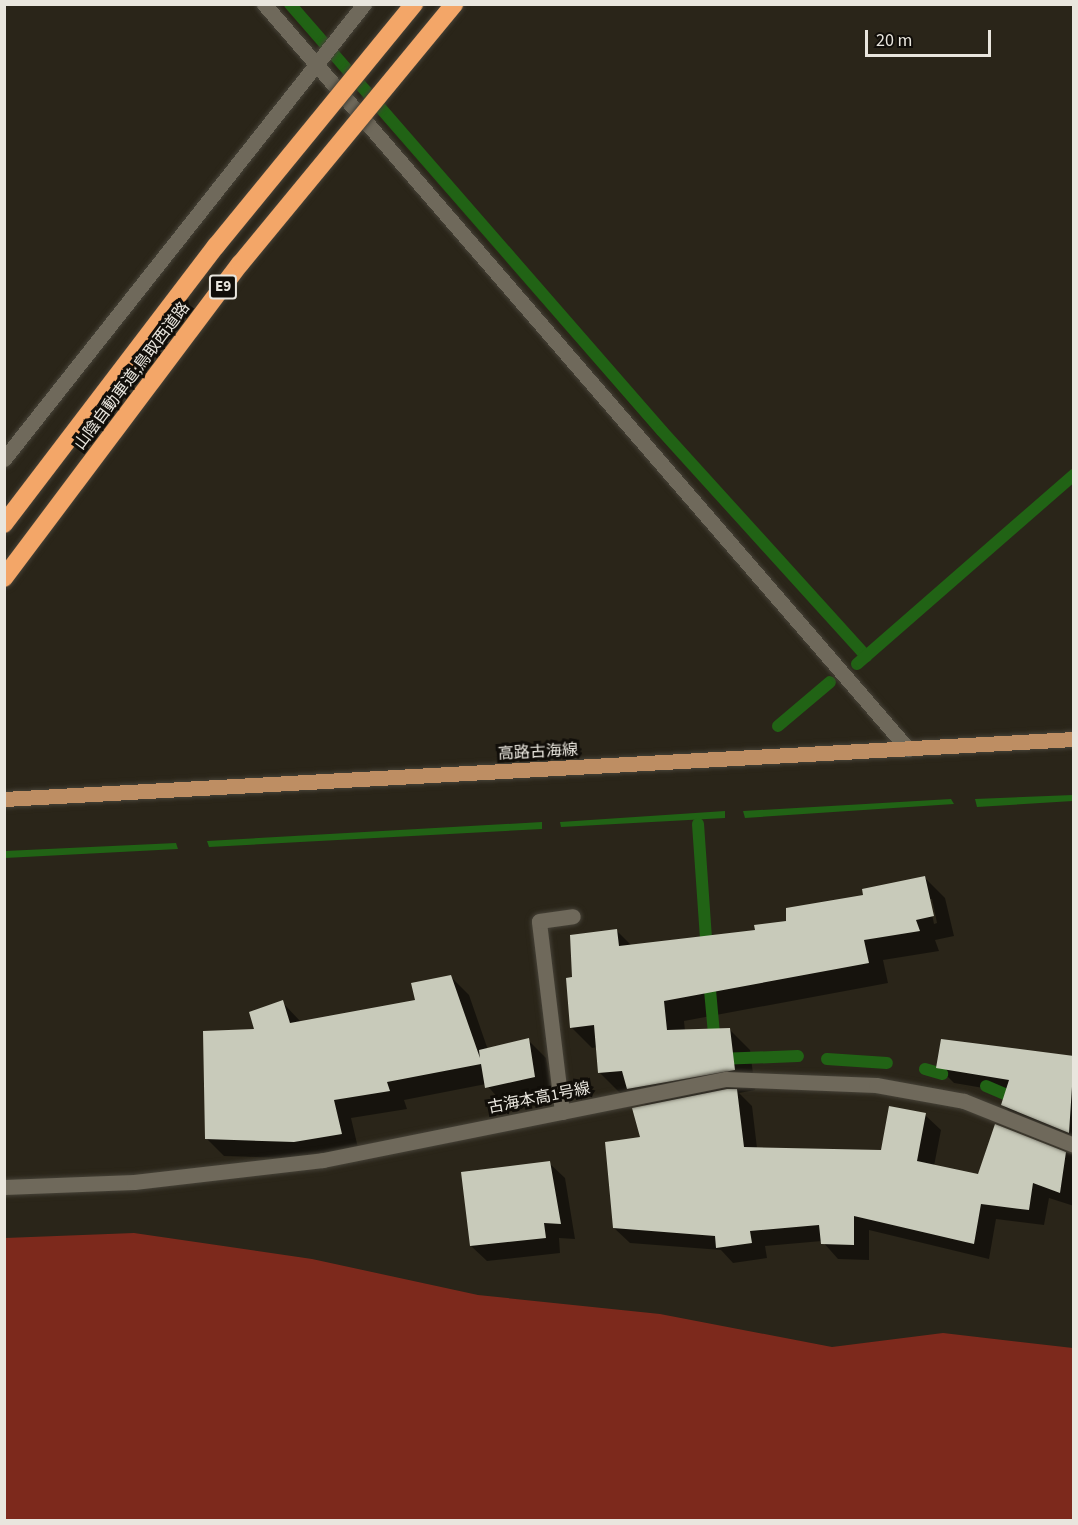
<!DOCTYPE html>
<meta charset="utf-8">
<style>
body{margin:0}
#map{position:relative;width:1078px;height:1525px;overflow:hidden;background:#2a2519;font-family:"Source Sans 3","Noto Sans JP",sans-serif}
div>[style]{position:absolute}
.green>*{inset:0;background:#7d291c}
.water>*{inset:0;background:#216315}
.shadow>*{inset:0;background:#0007}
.stream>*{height:12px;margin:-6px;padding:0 6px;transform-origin:6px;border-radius:6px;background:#216315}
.building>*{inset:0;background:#c8caba}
.roads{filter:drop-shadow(0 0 2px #464238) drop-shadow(0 0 2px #464238)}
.minor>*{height:15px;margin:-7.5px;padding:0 7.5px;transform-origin:7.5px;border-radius:7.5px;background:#6f695b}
.major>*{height:15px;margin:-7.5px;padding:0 7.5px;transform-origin:7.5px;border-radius:7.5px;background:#be8e63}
.bridges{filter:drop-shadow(0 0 2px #464238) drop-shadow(0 0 2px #464238)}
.highway-bridge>*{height:18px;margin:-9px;padding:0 9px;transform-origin:9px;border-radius:9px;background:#f3a668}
span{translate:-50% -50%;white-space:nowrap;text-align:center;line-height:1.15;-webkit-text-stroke:6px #110e09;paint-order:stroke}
.shield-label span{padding:2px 4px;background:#110e09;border:2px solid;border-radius:4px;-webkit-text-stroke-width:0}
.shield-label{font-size:15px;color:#e9e6de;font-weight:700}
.street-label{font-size:16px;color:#e9e6de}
.frame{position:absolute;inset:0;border:6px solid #e9e6de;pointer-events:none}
.scale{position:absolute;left:865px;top:30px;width:126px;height:27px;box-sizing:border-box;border:3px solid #e9e6de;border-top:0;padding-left:8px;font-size:18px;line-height:21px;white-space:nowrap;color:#e9e6de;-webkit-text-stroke:4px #110e09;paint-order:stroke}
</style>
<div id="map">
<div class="green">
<div style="clip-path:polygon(134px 1233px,312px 1259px,478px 1295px,660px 1314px,832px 1347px,943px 1333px,1073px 1348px,1073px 1520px,5px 1520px,5px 1238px)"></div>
</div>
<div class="water">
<div style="clip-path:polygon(1073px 795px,1073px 801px,977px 807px,975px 799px)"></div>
<div style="clip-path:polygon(951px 799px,954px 804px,745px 818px,743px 811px)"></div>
<div style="clip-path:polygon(725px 811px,725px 818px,561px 827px,560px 822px)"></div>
<div style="clip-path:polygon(542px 822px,542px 829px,209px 847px,207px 841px)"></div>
<div style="clip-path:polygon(176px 843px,178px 849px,5px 858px,5px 851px)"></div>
</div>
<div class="shadow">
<div style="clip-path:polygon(evenodd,924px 877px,945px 898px,954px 936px,935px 940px,939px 951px,883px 960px,888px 983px,684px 1021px,685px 1031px,730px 1030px,750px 1050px,755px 1090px,739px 1093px,752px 1106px,757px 1148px,883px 1151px,925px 1115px,941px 1130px,934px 1166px,979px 1176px,996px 1126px,1074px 1155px,1074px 1206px,1049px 1198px,1044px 1225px,996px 1219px,989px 1259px,869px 1230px,869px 1260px,838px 1259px,822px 1241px,765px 1246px,767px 1258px,733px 1263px,721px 1250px,630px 1243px,614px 1228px,642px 1138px,647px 1107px,632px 1092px,620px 1093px,600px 1073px,598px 1047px,592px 1048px,571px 1027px,574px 978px,616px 930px,632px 946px,756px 932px,924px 877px,929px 899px,932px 899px,937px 923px,934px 924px,929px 899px)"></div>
<div style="clip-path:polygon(451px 977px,469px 995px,488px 1050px,528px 1040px,546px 1058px,553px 1095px,504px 1105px,486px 1084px,404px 1100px,407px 1109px,351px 1118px,359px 1152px,313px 1159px,224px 1156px,206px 1138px,256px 1031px,282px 1002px,301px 1022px,417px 1001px)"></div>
<div style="clip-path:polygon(1074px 1058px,1074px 1143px,1018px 1121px,1003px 1105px,1007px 1092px,954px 1083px,938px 1067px)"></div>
<div style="clip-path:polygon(549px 1163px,565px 1178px,575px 1239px,559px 1238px,560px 1253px,487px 1261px,471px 1246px)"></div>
</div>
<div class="stream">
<div style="left:290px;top:4px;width:566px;rotate:48.94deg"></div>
<div style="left:662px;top:431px;width:304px;rotate:47.8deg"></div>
<div style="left:857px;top:664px;width:288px;rotate:-41.1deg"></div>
<div style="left:778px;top:726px;width:68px;rotate:-40.2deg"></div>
<div style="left:698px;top:824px;width:128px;rotate:86deg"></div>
<div style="left:709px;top:979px;width:66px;rotate:84.8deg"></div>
<div style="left:718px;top:1059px;width:80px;rotate:-2.1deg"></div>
<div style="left:827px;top:1059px;width:60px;rotate:3.8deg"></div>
<div style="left:925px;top:1069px;width:18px;rotate:16deg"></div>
<div style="left:986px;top:1086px;width:26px;rotate:23deg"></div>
</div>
<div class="building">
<div style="clip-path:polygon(925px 876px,934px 916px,916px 920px,920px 931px,864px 940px,869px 963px,664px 1001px,667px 1030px,730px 1028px,735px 1070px,627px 1089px,622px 1071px,598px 1073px,594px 1025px,570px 1028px,566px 978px,572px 977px,570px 935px,617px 929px,619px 946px,755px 930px,754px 925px,786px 921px,786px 908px,863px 895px,862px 889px)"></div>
<div style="clip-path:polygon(451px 975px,480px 1058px,479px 1050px,529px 1038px,535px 1077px,485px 1088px,481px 1064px,387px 1082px,390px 1091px,334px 1100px,342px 1134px,294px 1142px,205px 1139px,203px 1031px,254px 1029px,249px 1012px,283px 1000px,290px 1023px,415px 1000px,411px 983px)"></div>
<div style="clip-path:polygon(941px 1039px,1074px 1056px,1069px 1133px,1001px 1105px,1009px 1080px,936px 1068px)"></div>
<div style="clip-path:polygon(727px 1089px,737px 1089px,744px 1147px,881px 1150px,889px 1106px,926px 1113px,917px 1161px,978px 1174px,995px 1124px,1066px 1152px,1060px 1193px,1033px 1183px,1029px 1210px,981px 1204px,974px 1244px,854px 1216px,854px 1245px,821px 1244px,819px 1225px,750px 1231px,752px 1243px,716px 1248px,715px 1236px,613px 1228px,605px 1142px,640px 1137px,632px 1108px)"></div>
<div style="clip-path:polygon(550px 1161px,561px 1224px,544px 1223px,546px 1238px,470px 1246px,461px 1172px)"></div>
</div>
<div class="roads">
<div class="minor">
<div style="left:264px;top:4px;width:985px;rotate:49.16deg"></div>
<div style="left:4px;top:459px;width:580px;rotate:-51.65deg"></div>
<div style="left:562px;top:1112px;width:192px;rotate:-96.9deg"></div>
<div style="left:539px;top:921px;width:34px;rotate:-8deg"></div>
<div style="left:4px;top:1187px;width:130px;rotate:-2.2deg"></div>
<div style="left:134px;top:1182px;width:190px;rotate:-6.6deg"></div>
<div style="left:323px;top:1160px;width:411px;rotate:-11.4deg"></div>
<div style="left:726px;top:1079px;width:150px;rotate:2.3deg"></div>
<div style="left:876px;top:1085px;width:89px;rotate:10.3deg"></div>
<div style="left:964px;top:1101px;width:118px;rotate:21.8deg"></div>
</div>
<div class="major">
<div style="left:4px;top:799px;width:1072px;rotate:-3.21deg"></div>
</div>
</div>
<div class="bridges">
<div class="highway-bridge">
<div style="left:4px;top:524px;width:350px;rotate:-52.7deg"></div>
<div style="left:216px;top:246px;width:313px;rotate:-50.7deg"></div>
<div style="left:4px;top:578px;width:393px;rotate:-53.1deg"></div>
<div style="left:240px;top:264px;width:337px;rotate:-50.5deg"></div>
</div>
</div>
<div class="shield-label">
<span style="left:223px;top:287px">E9</span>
</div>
<div class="street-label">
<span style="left:132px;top:376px;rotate:-53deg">山陰自動車道;鳥取西道路</span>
<span style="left:538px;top:752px;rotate:-3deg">高路古海線</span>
<span style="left:539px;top:1098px;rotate:-11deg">古海本高1号線</span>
</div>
<div class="frame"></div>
<div class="scale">20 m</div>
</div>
